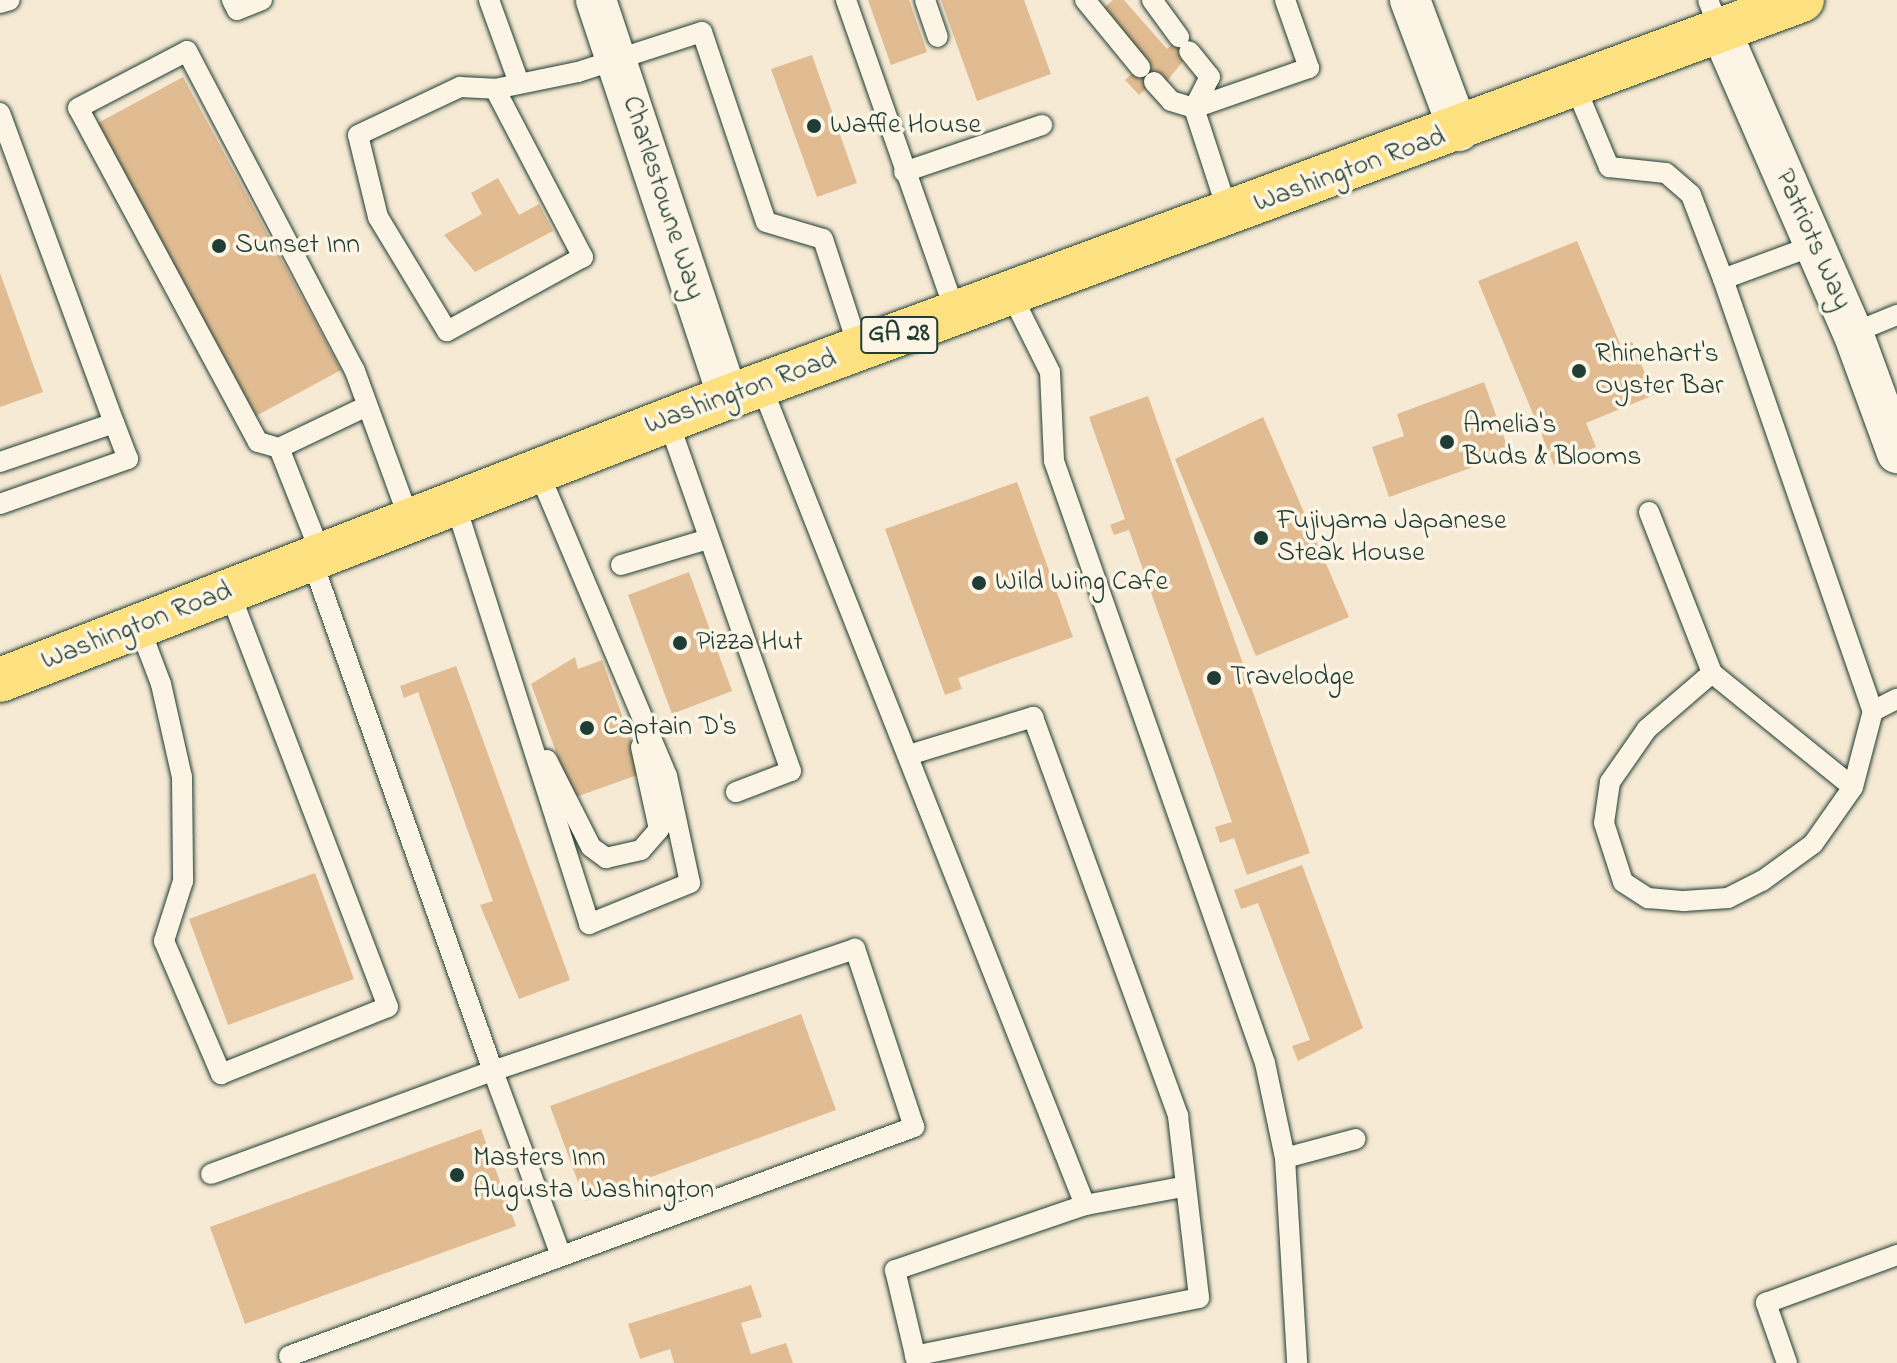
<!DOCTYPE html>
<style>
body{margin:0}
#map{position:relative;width:1897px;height:1363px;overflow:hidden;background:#f7ead4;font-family:"Indie Flower",sans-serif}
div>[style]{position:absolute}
.building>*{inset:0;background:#e1bc92}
.roads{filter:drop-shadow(0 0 2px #1f3d34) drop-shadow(0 0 2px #1f3d34)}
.lane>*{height:20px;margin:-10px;padding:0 10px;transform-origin:10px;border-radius:10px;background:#fcf5e5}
.street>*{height:40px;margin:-20px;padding:0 20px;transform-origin:20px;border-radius:20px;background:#fcf5e5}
.primary>*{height:44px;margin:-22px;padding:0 22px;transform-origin:22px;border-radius:22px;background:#fde080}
.dots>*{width:22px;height:22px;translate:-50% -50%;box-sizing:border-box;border:4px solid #fcf5e5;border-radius:50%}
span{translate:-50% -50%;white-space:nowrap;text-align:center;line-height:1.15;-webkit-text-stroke:7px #fcf5e5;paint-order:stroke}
.shield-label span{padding:2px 6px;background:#fcf5e5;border:2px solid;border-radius:6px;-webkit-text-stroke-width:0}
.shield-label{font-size:26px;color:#1f3d34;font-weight:700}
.poi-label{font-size:28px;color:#1f3d34}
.left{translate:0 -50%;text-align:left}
.street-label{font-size:28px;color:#1f3d34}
</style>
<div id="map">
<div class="building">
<div style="clip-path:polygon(868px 0,909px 0,927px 52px,891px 65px)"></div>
<div style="clip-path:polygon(941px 0,1024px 0,1051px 74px,977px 101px)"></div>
<div style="clip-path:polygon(1113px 0,1124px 0,1167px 49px,1183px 34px,1194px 47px,1164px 85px,1158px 79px,1139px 95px,1125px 80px,1147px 61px,1102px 9px)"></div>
<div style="clip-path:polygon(812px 55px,857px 183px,817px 197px,771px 69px)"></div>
<div style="clip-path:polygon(183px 77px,341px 370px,256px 416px,98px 123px)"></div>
<div style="clip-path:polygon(498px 178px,519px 215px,539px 204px,553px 231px,475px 272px,444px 235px,482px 214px,471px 193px)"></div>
<div style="clip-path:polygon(1577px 241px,1621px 346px,1632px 342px,1654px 395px,1586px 423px,1596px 447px,1554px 465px,1478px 281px)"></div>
<div style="clip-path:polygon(0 273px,43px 392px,0 407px)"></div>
<div style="clip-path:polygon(1484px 382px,1510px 454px,1389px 497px,1372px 447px,1404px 436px,1397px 414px)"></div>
<div style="clip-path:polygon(1148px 396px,1310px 853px,1247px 875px,1234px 838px,1220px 843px,1215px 827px,1232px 822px,1129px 530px,1114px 535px,1110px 525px,1125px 519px,1089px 417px)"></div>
<div style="clip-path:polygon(1263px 417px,1349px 617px,1256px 656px,1175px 459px)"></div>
<div style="clip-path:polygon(1017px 482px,1073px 637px,958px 678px,962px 689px,945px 695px,885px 529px)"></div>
<div style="clip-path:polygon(689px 572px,732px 691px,672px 714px,628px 595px)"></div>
<div style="clip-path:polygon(575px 657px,578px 669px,602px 660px,643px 773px,573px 798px,531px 684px)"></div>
<div style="clip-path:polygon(456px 666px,570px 980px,519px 999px,480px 905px,493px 901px,418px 692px,404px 698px,400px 686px)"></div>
<div style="clip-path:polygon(1302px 865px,1363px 1028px,1298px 1061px,1292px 1046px,1310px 1040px,1258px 903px,1241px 909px,1234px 890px)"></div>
<div style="clip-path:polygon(315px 873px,354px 979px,228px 1025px,189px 919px)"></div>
<div style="clip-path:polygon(801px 1014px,836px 1110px,585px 1201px,550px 1106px)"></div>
<div style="clip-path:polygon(481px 1129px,516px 1226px,245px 1324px,210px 1227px)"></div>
<div style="clip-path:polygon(751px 1285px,762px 1317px,741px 1323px,751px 1354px,786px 1343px,793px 1363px,674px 1363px,670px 1349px,640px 1359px,628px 1324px)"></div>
</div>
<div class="roads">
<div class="lane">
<div style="left:232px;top:0;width:11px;rotate:63deg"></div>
<div style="left:237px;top:10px;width:27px;rotate:-22deg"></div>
<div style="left:489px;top:0;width:88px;rotate:70.1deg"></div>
<div style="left:846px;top:0;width:333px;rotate:70.7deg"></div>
<div style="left:925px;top:0;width:39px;rotate:71deg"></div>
<div style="left:1085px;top:0;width:87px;rotate:50.6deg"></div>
<div style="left:1152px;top:0;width:46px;rotate:53.9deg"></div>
<div style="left:1708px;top:0;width:31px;rotate:68deg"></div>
<div style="left:0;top:3px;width:10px;rotate:-17deg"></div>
<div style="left:1154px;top:82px;width:25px;rotate:48deg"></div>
<div style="left:1171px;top:101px;width:24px;rotate:17deg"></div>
<div style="left:1194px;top:108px;width:35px;rotate:-63deg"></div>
<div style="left:1210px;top:77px;width:33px;rotate:-129deg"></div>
<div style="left:1575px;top:86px;width:88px;rotate:67.2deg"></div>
<div style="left:1609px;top:167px;width:57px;rotate:6deg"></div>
<div style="left:1666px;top:173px;width:33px;rotate:41deg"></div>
<div style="left:1691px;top:195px;width:90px;rotate:69.1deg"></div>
<div style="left:495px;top:89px;width:190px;rotate:62.4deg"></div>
<div style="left:583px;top:257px;width:155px;rotate:151.4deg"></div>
<div style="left:447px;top:331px;width:133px;rotate:-121.2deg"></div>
<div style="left:378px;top:217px;width:84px;rotate:-103.7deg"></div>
<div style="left:358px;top:135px;width:113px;rotate:-25.2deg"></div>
<div style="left:460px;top:87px;width:35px;rotate:3deg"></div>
<div style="left:495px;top:89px;width:85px;rotate:-11.6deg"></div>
<div style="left:578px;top:72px;width:130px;rotate:-17.9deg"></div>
<div style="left:702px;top:32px;width:200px;rotate:71.4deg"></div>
<div style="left:766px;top:222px;width:59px;rotate:16.6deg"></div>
<div style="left:823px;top:239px;width:116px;rotate:71.9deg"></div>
<div style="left:0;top:113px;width:330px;rotate:69.8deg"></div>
<div style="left:114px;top:423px;width:120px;rotate:161.1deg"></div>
<div style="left:904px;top:172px;width:146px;rotate:-18.8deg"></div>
<div style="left:1229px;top:215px;width:113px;rotate:-108.1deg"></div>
<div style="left:1194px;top:108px;width:122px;rotate:-19.2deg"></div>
<div style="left:1309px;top:68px;width:72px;rotate:-109.4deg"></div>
<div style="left:1815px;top:245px;width:98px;rotate:159.7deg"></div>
<div style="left:1723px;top:279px;width:457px;rotate:70.9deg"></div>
<div style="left:1873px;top:711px;width:27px;rotate:-27deg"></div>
<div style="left:1011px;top:294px;width:87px;rotate:63.4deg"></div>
<div style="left:1050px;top:372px;width:89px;rotate:87.4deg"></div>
<div style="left:1054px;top:461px;width:638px;rotate:70.68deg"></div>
<div style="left:1265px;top:1063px;width:97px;rotate:78.1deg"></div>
<div style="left:1285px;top:1158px;width:73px;rotate:-15deg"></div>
<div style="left:1853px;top:333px;width:48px;rotate:-22.2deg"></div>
<div style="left:761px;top:385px;width:882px;rotate:68.44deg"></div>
<div style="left:1085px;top:1205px;width:201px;rotate:161.1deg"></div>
<div style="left:895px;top:1270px;width:96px;rotate:76.7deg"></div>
<div style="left:668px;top:420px;width:372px;rotate:70.7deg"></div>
<div style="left:791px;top:771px;width:59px;rotate:159.1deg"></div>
<div style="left:279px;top:448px;width:93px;rotate:-25.5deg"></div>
<div style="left:455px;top:503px;width:442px;rotate:72.3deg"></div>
<div style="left:589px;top:924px;width:109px;rotate:-22.1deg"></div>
<div style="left:690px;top:883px;width:109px;rotate:-102.1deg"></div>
<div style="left:667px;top:776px;width:332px;rotate:-112.9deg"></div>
<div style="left:0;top:504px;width:136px;rotate:-19.4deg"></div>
<div style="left:128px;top:459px;width:39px;rotate:-111deg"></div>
<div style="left:1649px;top:512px;width:173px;rotate:68.6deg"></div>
<div style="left:1712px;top:673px;width:86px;rotate:139.3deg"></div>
<div style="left:1647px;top:729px;width:65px;rotate:124.9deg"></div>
<div style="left:1610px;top:782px;width:41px;rotate:98.3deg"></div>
<div style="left:1604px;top:823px;width:62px;rotate:72.1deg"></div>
<div style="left:1623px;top:882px;width:30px;rotate:33deg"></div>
<div style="left:1648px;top:898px;width:36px;rotate:5deg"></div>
<div style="left:1684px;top:901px;width:44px;rotate:-3.9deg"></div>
<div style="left:1728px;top:898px;width:38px;rotate:-27deg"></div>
<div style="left:1762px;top:881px;width:63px;rotate:-36deg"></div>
<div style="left:1813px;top:844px;width:70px;rotate:-54.9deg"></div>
<div style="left:1853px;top:787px;width:79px;rotate:-75.3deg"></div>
<div style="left:321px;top:554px;width:114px;rotate:-111.6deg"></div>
<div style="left:279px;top:448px;width:22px;rotate:-164deg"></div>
<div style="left:258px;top:442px;width:379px;rotate:-118.3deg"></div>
<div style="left:78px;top:108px;width:123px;rotate:-27.6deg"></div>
<div style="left:187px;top:51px;width:361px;rotate:62.3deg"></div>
<div style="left:355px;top:371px;width:160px;rotate:69.9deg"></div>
<div style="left:621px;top:565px;width:91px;rotate:-16.6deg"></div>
<div style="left:139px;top:626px;width:62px;rotate:69.2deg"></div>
<div style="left:161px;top:684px;width:95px;rotate:77.3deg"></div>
<div style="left:182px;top:777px;width:104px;rotate:89.4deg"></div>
<div style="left:183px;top:881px;width:63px;rotate:107.6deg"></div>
<div style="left:164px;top:941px;width:145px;rotate:66.8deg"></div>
<div style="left:221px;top:1074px;width:180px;rotate:-21.9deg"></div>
<div style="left:388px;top:1007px;width:445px;rotate:-110.9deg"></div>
<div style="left:1712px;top:673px;width:181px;rotate:39deg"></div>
<div style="left:912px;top:754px;width:127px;rotate:-17deg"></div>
<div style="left:1033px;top:717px;width:425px;rotate:70deg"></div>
<div style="left:1178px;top:1116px;width:183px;rotate:83.4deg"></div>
<div style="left:1199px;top:1298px;width:290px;rotate:168.5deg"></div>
<div style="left:547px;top:760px;width:97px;rotate:63.2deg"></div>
<div style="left:591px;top:847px;width:19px;rotate:36deg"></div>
<div style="left:606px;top:858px;width:36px;rotate:-13deg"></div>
<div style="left:641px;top:850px;width:28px;rotate:-49deg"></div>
<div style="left:659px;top:829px;width:84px;rotate:-102.4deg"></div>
<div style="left:1285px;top:1158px;width:205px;rotate:86.6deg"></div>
<div style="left:211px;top:1174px;width:300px;rotate:-20.1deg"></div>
<div style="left:493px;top:1071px;width:197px;rotate:69.8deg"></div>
<div style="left:1085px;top:1205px;width:99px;rotate:-10.5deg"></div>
<div style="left:289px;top:1356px;width:666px;rotate:-20.12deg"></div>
<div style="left:914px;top:1127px;width:188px;rotate:-108.3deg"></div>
<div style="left:855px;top:949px;width:382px;rotate:161.4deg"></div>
<div style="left:493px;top:1071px;width:544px;rotate:-109.53deg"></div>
<div style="left:1787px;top:1363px;width:64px;rotate:-109.3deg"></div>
<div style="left:1766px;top:1303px;width:140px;rotate:-20.1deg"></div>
</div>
<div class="street">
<div style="left:596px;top:0;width:418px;rotate:71.6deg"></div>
<div style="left:1410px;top:0;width:140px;rotate:69.5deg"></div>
<div style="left:1720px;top:29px;width:332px;rotate:66.4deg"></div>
<div style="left:1853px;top:333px;width:128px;rotate:69.9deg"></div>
</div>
<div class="primary">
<div style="left:0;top:680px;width:781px;rotate:-21.24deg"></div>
<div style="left:728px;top:397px;width:1145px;rotate:-20.29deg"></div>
</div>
</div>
<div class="dots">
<div style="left:814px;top:126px;background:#1f3d34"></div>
<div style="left:219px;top:246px;background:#1f3d34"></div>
<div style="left:1579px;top:371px;background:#1f3d34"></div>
<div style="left:1447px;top:442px;background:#1f3d34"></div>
<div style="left:1261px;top:538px;background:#1f3d34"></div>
<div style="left:979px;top:583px;background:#1f3d34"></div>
<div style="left:680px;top:643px;background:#1f3d34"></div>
<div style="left:1214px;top:678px;background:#1f3d34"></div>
<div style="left:587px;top:728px;background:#1f3d34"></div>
<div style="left:457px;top:1175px;background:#1f3d34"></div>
</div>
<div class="shield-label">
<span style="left:899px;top:335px">GA 28</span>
</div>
<div class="poi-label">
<span class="left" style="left:830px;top:126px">Waffle House</span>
<span class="left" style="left:235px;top:246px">Sunset Inn</span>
<span class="left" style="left:1595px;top:371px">Rhinehart's<br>Oyster Bar</span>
<span class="left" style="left:1463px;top:442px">Amelia's<br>Buds &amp; Blooms</span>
<span class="left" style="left:1277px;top:538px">Fujiyama Japanese<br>Steak House</span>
<span class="left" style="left:995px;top:583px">Wild Wing Cafe</span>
<span class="left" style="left:696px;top:643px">Pizza Hut</span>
<span class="left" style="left:1230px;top:678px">Travelodge</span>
<span class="left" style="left:603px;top:728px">Captain D's</span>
<span class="left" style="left:473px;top:1175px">Masters Inn<br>Augusta Washington</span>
</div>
<div class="street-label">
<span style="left:1350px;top:171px;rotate:-20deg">Washington Road</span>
<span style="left:662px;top:198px;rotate:72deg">Charlestowne Way</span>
<span style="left:1812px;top:240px;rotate:66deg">Patriots Way</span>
<span style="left:741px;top:393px;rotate:-20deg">Washington Road</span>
<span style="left:137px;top:627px;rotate:-21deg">Washington Road</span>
</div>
</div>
